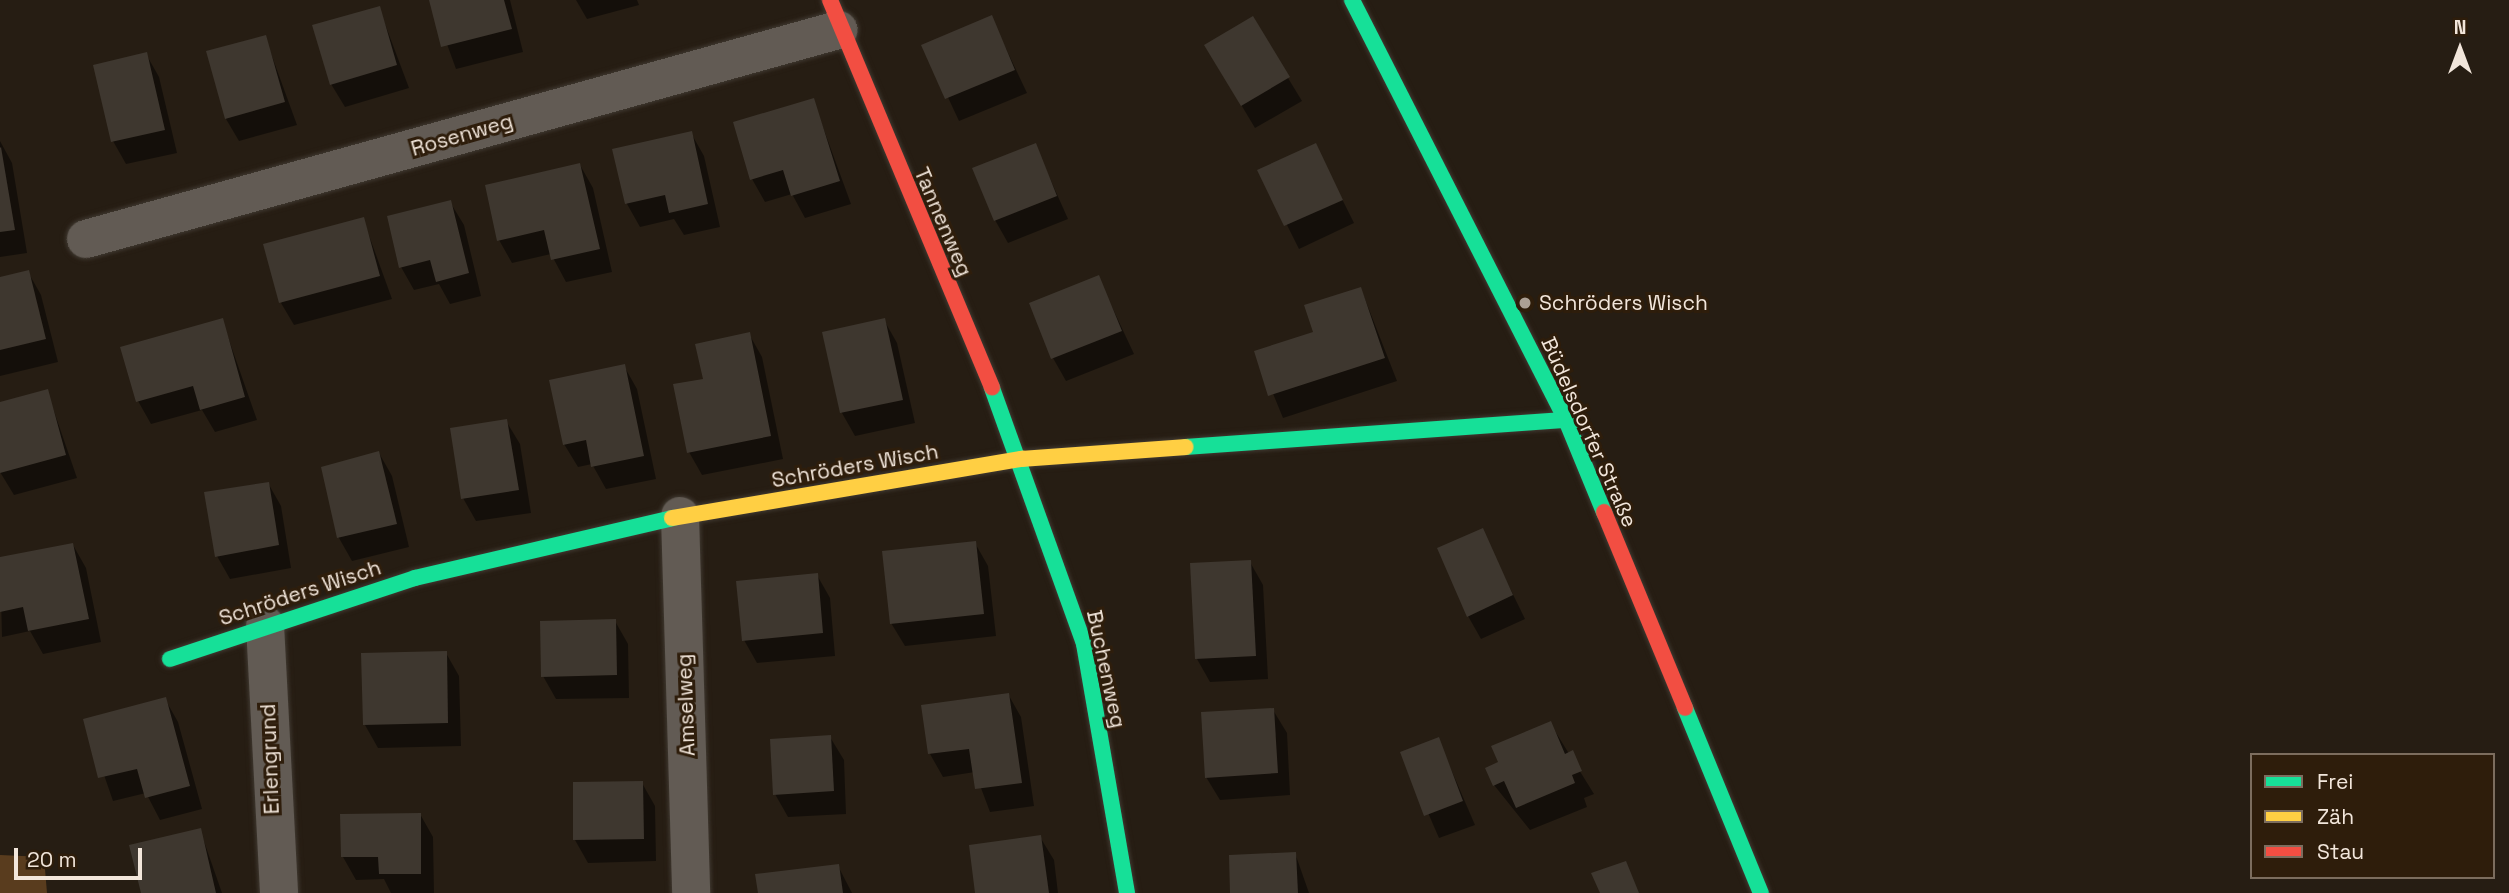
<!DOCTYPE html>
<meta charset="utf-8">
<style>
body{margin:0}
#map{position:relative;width:2509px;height:893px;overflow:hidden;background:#261d13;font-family:"Space Grotesk",sans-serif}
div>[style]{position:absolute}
.green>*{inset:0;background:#593c1e}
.shadow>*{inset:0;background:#0007}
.building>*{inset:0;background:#3e372f}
.roads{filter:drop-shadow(0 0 2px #403931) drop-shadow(0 0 2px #403931)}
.street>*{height:38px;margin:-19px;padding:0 19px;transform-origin:19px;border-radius:19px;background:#625b54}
.fast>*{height:16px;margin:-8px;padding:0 8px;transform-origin:8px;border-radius:8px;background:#16e098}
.slow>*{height:16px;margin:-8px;padding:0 8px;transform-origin:8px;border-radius:8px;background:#ffcf43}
.jam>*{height:16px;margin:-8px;padding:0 8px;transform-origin:8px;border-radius:8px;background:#f24e42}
.dots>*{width:19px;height:19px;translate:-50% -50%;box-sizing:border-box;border:4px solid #2e1d0b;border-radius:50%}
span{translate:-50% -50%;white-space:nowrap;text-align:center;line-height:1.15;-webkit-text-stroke:6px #2e1d0b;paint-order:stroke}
.street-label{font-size:21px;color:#f2e6db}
.poi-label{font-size:21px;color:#f2e6db}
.left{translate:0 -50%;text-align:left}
.legend{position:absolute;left:2250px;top:753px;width:245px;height:126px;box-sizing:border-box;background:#2e1d0b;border:2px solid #7c6d5e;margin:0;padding:9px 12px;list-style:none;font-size:21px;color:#f2e6db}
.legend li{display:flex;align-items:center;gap:14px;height:35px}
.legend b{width:35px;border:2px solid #7c6d5e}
.north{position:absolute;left:2425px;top:14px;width:70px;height:70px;-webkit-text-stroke:5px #2e1d0b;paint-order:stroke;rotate:0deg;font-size:19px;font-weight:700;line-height:28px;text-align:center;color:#f2e6db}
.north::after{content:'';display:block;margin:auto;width:24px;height:32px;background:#f2e6db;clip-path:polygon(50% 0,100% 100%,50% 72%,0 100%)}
.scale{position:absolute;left:14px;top:848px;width:128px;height:32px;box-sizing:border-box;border:4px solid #f2e6db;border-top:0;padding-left:9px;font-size:21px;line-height:24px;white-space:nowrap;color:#f2e6db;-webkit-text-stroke:5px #2e1d0b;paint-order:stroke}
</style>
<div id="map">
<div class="green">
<div style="clip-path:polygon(0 855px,44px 857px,47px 893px,0 893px)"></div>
</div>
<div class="shadow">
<div style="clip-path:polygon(431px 0,510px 0,523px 52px,456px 69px)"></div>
<div style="clip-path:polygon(576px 0,637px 0,639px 5px,587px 19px)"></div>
<div style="clip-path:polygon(379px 8px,409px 88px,345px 107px,331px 84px)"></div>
<div style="clip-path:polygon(991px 17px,1027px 93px,959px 121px,924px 46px)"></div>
<div style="clip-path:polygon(1252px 19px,1302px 101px,1255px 128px,1206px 46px)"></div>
<div style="clip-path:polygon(265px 37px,297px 125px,239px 141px,226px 119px)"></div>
<div style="clip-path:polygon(146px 54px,159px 77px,177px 153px,126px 164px,113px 141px)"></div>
<div style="clip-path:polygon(813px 100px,851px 204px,805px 218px,792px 194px,765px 202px,752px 179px)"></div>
<div style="clip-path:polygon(691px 133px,704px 156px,720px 227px,684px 235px,674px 219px,640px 227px,627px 204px,615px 150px)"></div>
<div style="clip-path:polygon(0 141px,12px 163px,27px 253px,0 257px)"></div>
<div style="clip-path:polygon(1035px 145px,1068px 219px,1008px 243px,995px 220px)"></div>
<div style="clip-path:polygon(1315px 145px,1354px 223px,1299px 249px,1260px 171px)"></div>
<div style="clip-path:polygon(580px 165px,593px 188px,612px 272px,566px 282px,551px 254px,512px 263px,499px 240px)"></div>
<div style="clip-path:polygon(450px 202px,464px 225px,481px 296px,450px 304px,439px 284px,414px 290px,401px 267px)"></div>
<div style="clip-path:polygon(363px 219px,392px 299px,294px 325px,281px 303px)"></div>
<div style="clip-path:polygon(28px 272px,41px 295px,58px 362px,0 376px,0 279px)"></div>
<div style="clip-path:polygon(1098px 277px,1134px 354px,1066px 381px,1053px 358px)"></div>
<div style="clip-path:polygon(1361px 289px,1397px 381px,1283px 418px,1256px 352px,1315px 333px)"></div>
<div style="clip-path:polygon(222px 320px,257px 420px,215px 432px,202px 410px,151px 424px,138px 401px)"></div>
<div style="clip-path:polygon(884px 320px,897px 343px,915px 423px,855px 436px,842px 413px,824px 334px)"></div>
<div style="clip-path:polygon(749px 334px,762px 357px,783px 459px,702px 475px,689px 452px,705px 380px)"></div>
<div style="clip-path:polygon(624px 366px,637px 389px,656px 479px,606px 489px,592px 464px,578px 467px,564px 444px)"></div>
<div style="clip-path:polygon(47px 391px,77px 478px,14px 495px,0 472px,0 404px)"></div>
<div style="clip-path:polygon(506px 421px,520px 444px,531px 513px,476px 521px,463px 498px)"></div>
<div style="clip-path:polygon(379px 453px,392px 476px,409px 547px,352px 561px,339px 538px,323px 468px)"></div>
<div style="clip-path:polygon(268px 483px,281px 506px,291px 568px,230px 579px,217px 556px)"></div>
<div style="clip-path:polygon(1482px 531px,1525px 619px,1481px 639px,1468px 616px)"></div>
<div style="clip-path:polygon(975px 543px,988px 566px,996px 636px,905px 646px,891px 623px)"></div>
<div style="clip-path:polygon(73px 545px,86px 568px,101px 642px,43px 654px,30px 631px,2px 637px,0 559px)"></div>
<div style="clip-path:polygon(1250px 562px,1263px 585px,1268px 679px,1210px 682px,1197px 659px)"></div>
<div style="clip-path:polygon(817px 575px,830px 598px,835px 656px,757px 663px,744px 640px)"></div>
<div style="clip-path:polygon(615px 621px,628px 644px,629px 698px,556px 699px,543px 676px)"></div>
<div style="clip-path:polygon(446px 653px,459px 676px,461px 746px,378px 748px,365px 725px)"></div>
<div style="clip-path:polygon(1008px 694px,1021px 717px,1034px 806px,990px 812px,975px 772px,943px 777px,930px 754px)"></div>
<div style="clip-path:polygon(165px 699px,178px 722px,202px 809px,160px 820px,146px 793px,113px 801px,85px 720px)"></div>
<div style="clip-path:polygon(1273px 710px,1287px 733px,1290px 795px,1220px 800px,1206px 777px)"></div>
<div style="clip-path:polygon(1550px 723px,1594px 794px,1584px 798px,1587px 807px,1530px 830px,1494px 785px,1500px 763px)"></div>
<div style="clip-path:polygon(830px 737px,844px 760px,846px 814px,788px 817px,775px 794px)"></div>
<div style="clip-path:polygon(1438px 739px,1475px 825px,1439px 838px,1402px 753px)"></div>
<div style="clip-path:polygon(642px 783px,655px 806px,656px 861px,588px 863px,575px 840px)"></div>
<div style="clip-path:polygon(420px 814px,433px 837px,434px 893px,391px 893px,384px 879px,356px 880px,343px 857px)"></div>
<div style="clip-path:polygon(200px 830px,222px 893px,142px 893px)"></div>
<div style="clip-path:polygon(1040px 837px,1054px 860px,1058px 893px,977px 893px)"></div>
<div style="clip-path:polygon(1295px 853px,1309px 893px,1232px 893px)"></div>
<div style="clip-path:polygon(838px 866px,852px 893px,759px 893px)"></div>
</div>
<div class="building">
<div style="clip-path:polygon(429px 0,504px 0,512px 29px,441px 47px)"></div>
<div style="clip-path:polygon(380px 6px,397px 65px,330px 85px,312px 25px)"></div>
<div style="clip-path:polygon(992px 15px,1015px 70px,945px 99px,921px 45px)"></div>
<div style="clip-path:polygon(1253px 16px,1290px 77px,1241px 106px,1204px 45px)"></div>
<div style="clip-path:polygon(266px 35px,285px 102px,225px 119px,206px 51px)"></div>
<div style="clip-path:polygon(147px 52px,165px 130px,111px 142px,93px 65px)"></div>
<div style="clip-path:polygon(814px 98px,840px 181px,791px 196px,783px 170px,750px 180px,733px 122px)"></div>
<div style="clip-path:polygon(692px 131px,708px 204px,669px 213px,665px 195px,625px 204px,612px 149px)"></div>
<div style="clip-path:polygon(1036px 143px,1057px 196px,994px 221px,972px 168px)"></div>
<div style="clip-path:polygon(1316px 143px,1343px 200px,1284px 226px,1257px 170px)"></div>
<div style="clip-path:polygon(1px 147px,15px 230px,0 232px,0 148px)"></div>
<div style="clip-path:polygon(580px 163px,600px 249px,551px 260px,544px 230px,497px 241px,485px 185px)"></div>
<div style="clip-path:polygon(451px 200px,469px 273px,436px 282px,430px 260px,399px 268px,387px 216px)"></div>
<div style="clip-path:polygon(364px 217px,380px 276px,279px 303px,263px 244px)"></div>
<div style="clip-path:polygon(29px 270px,46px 339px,0 350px,0 277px)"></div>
<div style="clip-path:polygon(1099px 275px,1122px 331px,1051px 359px,1029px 303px)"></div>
<div style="clip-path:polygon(1361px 287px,1385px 358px,1268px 396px,1254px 351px,1313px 332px,1304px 305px)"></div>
<div style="clip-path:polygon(223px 318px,245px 397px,200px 410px,193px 386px,136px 402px,120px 347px)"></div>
<div style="clip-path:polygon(885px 318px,903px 400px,840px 413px,822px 332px)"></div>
<div style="clip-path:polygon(750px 332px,771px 436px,687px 453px,673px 384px,703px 379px,695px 344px)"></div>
<div style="clip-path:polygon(625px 364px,644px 456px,591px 467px,586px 440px,563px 445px,549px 380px)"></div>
<div style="clip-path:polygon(48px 389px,66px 455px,0 473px,0 402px)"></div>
<div style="clip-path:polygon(507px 419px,519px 490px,461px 499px,450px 428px)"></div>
<div style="clip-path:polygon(379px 451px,397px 524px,337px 538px,321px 467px)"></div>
<div style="clip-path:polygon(269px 482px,279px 545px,215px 557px,204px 492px)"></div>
<div style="clip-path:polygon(1483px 528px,1513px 595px,1467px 617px,1437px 548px)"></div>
<div style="clip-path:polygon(976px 541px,984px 614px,890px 624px,882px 551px)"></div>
<div style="clip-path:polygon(73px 543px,89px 619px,28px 631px,23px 607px,0 612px,0 557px)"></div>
<div style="clip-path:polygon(1251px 560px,1256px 656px,1195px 659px,1190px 563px)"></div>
<div style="clip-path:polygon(818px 573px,823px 633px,742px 641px,736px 581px)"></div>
<div style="clip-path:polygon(616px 619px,617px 675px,541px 677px,540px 621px)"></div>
<div style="clip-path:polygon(447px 651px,448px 723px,363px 725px,361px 653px)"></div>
<div style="clip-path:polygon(1009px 693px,1022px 783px,975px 789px,969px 749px,928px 754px,921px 705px)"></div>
<div style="clip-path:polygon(166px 697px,190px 786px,145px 798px,137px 769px,98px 778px,83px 719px)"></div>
<div style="clip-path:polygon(1274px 708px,1278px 773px,1205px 778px,1201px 712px)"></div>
<div style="clip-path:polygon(1551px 721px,1565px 754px,1573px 750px,1582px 771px,1572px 775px,1575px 783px,1516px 808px,1504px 781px,1493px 786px,1485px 768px,1498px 762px,1491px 746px)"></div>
<div style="clip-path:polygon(831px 735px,834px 791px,773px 795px,770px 739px)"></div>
<div style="clip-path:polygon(1439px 737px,1463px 801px,1424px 816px,1400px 752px)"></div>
<div style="clip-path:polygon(643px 781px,644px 839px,573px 840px,573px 782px)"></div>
<div style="clip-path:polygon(421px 813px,421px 874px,379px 874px,378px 857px,341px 857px,340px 814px)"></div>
<div style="clip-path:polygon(201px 828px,216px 893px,141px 893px,129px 845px)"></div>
<div style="clip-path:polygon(1041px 835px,1049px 893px,975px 893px,969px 845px)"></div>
<div style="clip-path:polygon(1296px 852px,1298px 893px,1230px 893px,1229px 855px)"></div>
<div style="clip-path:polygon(1626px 861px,1639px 893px,1600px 893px,1591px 873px)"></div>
<div style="clip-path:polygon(839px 864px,843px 893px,758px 893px,755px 874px)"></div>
</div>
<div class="roads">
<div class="street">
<div style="left:86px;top:239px;width:781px;rotate:-15.53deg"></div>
<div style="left:680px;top:516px;width:377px;rotate:88.3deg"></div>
<div style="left:265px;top:625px;width:268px;rotate:87deg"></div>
</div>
<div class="fast">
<div style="left:1352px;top:0;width:471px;rotate:63deg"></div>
<div style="left:1566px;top:420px;width:100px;rotate:67.6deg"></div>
<div style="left:992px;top:388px;width:272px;rotate:70.2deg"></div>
<div style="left:1084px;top:644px;width:253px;rotate:80.2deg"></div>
<div style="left:1186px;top:447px;width:381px;rotate:-4.1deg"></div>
<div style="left:170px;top:659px;width:258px;rotate:-18.3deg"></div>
<div style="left:415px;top:578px;width:264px;rotate:-13.1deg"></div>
<div style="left:1685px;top:708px;width:200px;rotate:67.7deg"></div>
</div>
<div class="slow">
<div style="left:672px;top:518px;width:355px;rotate:-9.6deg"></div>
<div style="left:1022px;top:459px;width:164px;rotate:-4.2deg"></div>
</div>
<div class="jam">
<div style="left:830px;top:0;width:420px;rotate:67.3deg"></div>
<div style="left:1604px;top:512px;width:212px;rotate:67.5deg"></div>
</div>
</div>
<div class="dots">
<div style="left:1525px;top:303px;background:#aba095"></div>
</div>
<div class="street-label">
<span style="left:462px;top:135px;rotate:-16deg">Rosenweg</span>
<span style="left:943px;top:222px;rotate:67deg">Tannenweg</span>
<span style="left:1589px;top:432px;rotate:66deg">Büdelsdorfer Straße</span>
<span style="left:855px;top:466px;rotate:-10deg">Schröders Wisch</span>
<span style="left:300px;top:593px;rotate:-18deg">Schröders Wisch</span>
<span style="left:1106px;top:669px;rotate:78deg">Buchenweg</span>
<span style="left:686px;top:705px;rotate:-92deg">Amselweg</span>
<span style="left:270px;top:759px;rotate:-92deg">Erlengrund</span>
</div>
<div class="poi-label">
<span class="left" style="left:1539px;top:303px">Schröders Wisch</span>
</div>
<ul class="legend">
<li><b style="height:9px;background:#16e098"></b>Frei</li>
<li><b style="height:9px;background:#ffcf43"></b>Zäh</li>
<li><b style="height:9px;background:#f24e42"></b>Stau</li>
</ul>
<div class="north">N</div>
<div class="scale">20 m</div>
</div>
